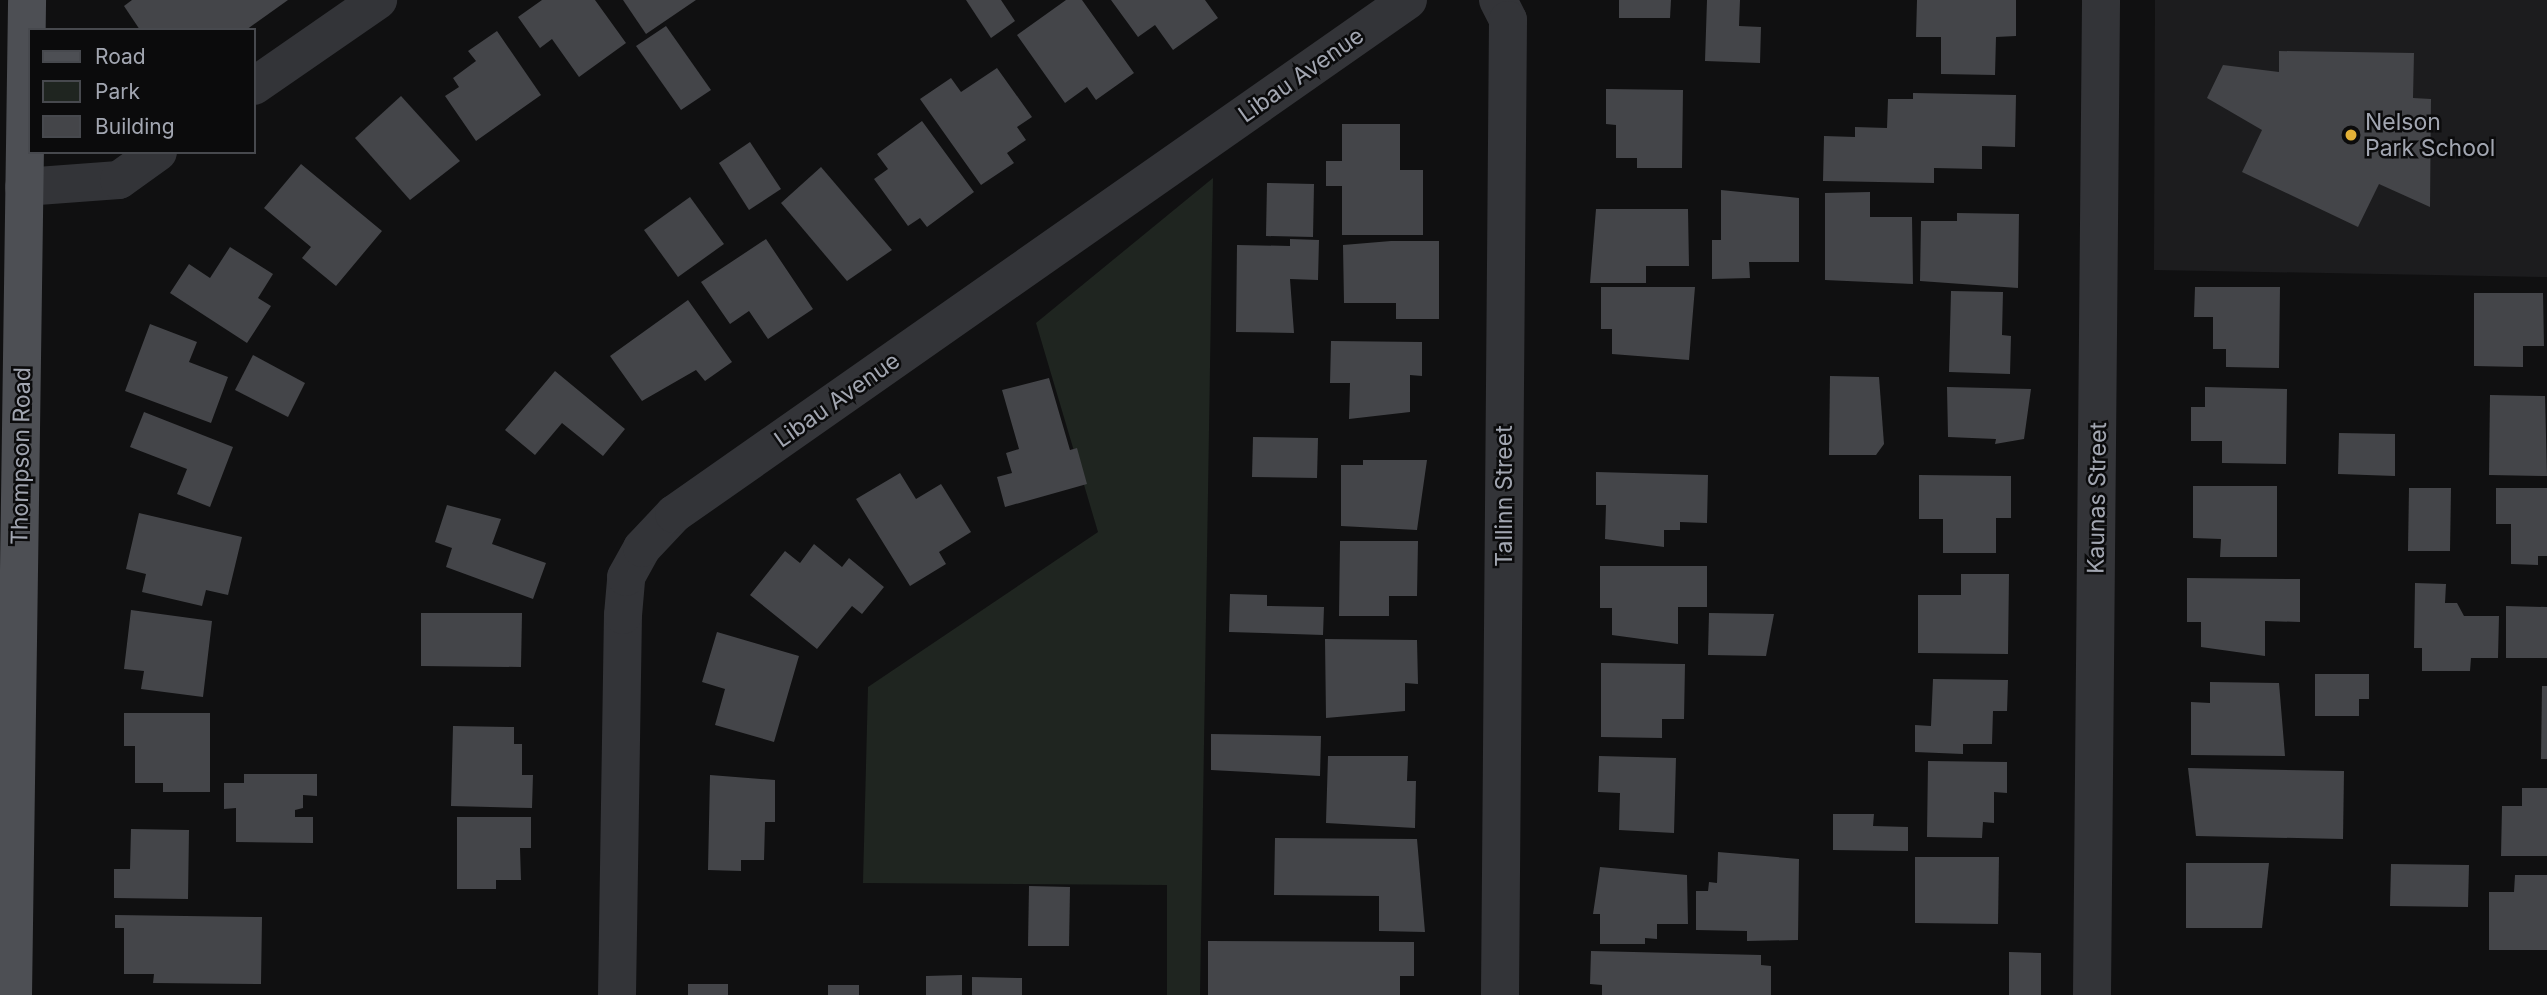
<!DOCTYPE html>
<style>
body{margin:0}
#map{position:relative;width:2547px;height:995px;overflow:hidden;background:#101011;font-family:Inter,sans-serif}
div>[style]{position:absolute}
.built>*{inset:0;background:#1c1c1e}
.green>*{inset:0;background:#1f2520}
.building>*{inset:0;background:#444549}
.minor>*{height:38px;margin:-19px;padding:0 19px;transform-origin:19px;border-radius:19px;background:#333438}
.major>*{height:38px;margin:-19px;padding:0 19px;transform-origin:19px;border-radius:19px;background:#4d4f54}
.dots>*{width:19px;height:19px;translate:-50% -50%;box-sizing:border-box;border:4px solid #0b0b0c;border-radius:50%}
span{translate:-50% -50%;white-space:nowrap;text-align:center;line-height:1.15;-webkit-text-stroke:5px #0b0b0c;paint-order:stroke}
.street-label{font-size:23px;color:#a2a6b1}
.poi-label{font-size:23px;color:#a2a6b1}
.left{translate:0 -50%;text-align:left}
.legend{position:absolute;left:28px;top:28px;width:228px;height:126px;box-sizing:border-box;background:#0b0b0c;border:2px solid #47494e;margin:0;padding:9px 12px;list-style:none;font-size:21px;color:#a2a6b1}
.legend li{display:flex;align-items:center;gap:14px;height:35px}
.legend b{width:35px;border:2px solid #47494e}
</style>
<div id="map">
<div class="built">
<div style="clip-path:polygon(2155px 0,2547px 0,2547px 277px,2154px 270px)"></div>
</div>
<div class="green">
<div style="clip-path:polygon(1213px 178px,1200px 995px,1167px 995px,1167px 885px,863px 883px,868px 687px,1098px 532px,1036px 323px)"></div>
</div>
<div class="building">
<div style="clip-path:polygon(132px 0,288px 0,246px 30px,140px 30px,124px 6px)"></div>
<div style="clip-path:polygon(542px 0,595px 0,626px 43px,579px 77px,552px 39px,540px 48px,518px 17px)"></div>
<div style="clip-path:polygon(623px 0,696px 0,646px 34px)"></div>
<div style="clip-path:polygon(966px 0,1001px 0,1015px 21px,991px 38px)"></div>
<div style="clip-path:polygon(1066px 0,1082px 0,1134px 73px,1096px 100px,1087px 87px,1065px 103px,1017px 35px)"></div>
<div style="clip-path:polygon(1111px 0,1205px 0,1218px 18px,1173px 50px,1155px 25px,1138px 37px)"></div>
<div style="clip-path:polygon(1619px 0,1671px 0,1670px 18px,1619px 18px)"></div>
<div style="clip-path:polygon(1707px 0,1740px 0,1739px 26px,1761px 27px,1760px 63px,1705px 61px)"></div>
<div style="clip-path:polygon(1917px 0,2016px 0,2016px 36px,1996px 37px,1995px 75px,1941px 74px,1941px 37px,1916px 37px)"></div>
<div style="clip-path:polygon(666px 26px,711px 90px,681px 110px,636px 46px)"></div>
<div style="clip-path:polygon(497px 31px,541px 95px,476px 141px,445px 96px,459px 87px,453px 78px,476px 61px,468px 51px)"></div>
<div style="clip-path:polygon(2279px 51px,2414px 53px,2413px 98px,2431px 99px,2430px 207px,2379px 184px,2358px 227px,2242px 172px,2262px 130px,2207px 98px,2223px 65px,2279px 72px)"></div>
<div style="clip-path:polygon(997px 68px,1032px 117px,1017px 127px,1026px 140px,1007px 153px,1014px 163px,981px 185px,920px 99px,951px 78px,961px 92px)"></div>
<div style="clip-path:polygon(1606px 89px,1683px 90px,1682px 168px,1637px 168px,1637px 158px,1616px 158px,1616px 125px,1606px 124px)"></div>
<div style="clip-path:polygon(1913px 93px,2016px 95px,2015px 147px,1982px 146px,1982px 169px,1934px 168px,1934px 183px,1823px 181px,1824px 136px,1855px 137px,1855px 127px,1887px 128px,1888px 99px,1913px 99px)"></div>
<div style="clip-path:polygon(401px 96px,460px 161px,410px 200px,355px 138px)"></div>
<div style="clip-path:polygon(922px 121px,974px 192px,927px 227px,920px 218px,908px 226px,874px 179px,888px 169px,877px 154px)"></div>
<div style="clip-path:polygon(1342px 124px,1400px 124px,1400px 170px,1423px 170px,1423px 235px,1342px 235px,1342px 186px,1326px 186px,1326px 161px,1342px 161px)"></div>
<div style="clip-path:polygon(750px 142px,781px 189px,749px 210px,719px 163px)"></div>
<div style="clip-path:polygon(301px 164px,382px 231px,336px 286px,302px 258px,311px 247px,264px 208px)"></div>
<div style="clip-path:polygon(821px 167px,892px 250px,847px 281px,781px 203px)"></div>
<div style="clip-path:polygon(1267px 183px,1314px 184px,1313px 237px,1266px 236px)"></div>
<div style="clip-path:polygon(1721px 190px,1799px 198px,1799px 262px,1749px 262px,1750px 278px,1712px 279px,1712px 240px,1721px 240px)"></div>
<div style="clip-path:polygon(1870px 192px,1870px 217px,1912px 217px,1913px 284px,1825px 280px,1825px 193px)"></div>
<div style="clip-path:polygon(690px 197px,724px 244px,678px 277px,644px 230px)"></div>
<div style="clip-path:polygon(1596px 209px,1688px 209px,1689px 266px,1646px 266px,1646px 283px,1590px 283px)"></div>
<div style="clip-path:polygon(1957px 213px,2019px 214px,2018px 288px,1920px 281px,1921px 221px,1957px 221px)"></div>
<div style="clip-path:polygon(766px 239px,813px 309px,768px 339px,749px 311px,730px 324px,701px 282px)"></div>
<div style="clip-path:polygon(1290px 239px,1319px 240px,1318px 280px,1290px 279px,1294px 333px,1236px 332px,1237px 245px,1290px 246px)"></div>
<div style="clip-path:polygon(1391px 241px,1439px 241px,1439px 319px,1396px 319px,1396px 303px,1344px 303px,1343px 245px)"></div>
<div style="clip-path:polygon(230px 247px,273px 274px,258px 298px,271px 306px,247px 343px,170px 293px,189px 264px,210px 278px)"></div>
<div style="clip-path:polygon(1601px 287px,1695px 287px,1689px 360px,1612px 354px,1612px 329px,1601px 329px)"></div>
<div style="clip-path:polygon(2195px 287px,2280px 287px,2279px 368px,2226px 367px,2226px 349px,2213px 349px,2213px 317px,2194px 317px)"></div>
<div style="clip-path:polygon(1951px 291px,2003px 292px,2002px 335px,2011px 336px,2010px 374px,1949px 372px)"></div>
<div style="clip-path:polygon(2474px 293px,2543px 293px,2544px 346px,2523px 346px,2523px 367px,2474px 366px)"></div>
<div style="clip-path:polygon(688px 300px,732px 362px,705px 381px,696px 370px,642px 401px,610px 356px)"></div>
<div style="clip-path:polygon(150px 324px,197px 342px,189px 362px,228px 377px,211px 423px,125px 391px)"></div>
<div style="clip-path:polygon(1331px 341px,1422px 342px,1422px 376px,1410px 375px,1410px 412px,1349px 419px,1350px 383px,1330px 383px)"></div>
<div style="clip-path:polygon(253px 355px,305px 383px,288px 417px,235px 390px)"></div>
<div style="clip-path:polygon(555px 371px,625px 429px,603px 456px,562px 423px,535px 455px,505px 430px)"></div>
<div style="clip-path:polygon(1830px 376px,1879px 377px,1884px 444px,1876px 455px,1829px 455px)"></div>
<div style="clip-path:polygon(1049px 378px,1070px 450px,1077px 448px,1087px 484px,1005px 507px,997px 477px,1012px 473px,1006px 453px,1019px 449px,1002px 390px)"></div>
<div style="clip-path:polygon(1947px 387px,2031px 389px,2024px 439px,1995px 444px,1996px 439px,1948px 437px)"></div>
<div style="clip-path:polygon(2205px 387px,2287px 389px,2286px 464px,2222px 463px,2222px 441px,2191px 441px,2191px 407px,2205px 407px)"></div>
<div style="clip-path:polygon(2490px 395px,2545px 396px,2547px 476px,2489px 475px)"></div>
<div style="clip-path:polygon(144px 412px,233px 447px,210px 507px,177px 494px,187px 469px,130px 447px)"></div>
<div style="clip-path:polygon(2339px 433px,2395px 434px,2395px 476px,2338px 474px)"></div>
<div style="clip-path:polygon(1253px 437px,1318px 438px,1317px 478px,1252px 477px)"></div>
<div style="clip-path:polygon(1363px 460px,1427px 460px,1417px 530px,1341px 526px,1341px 465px,1363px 465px)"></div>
<div style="clip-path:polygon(1596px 472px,1708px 475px,1707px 523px,1680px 522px,1680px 530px,1664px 530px,1664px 547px,1605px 539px,1606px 505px,1596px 505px)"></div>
<div style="clip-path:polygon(900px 473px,916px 499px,941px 484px,971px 532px,939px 552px,946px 564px,910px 586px,856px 499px)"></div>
<div style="clip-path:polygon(1919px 475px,2011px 476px,2011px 518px,1996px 518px,1996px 553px,1943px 553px,1943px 519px,1919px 519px)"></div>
<div style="clip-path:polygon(2193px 486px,2277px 486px,2277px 557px,2220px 557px,2221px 539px,2193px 538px)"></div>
<div style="clip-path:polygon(2409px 488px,2451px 488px,2450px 551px,2408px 551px)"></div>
<div style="clip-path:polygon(2496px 488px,2547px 488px,2547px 556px,2538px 556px,2538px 565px,2511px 564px,2511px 524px,2496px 524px)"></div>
<div style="clip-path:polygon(447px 505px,501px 519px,492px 544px,546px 563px,533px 599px,446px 567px,452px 548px,435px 542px)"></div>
<div style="clip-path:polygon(139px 513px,242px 537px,228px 595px,206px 590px,202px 606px,142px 592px,146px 574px,126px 569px)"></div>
<div style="clip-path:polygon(1340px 541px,1418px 541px,1417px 596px,1389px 596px,1389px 616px,1339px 616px)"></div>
<div style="clip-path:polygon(814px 544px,842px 567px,849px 558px,884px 587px,862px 614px,852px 606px,817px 649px,750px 595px,785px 551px,800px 563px)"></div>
<div style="clip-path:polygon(1600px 566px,1707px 566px,1707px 607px,1678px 607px,1678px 644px,1612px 635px,1612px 608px,1600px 608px)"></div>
<div style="clip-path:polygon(1961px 574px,2009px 574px,2008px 654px,1918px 653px,1918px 595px,1961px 595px)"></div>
<div style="clip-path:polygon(2187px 578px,2300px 579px,2300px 622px,2265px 621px,2265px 656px,2201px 647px,2201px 622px,2187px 622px)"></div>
<div style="clip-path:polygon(2415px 583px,2446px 584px,2445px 603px,2457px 603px,2464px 616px,2499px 616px,2498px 658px,2471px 658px,2470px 671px,2422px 671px,2422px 648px,2414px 648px)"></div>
<div style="clip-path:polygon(1230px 594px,1267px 595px,1267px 606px,1324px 607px,1323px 635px,1229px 632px)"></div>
<div style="clip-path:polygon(2506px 606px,2547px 607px,2547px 658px,2506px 658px)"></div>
<div style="clip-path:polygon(131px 610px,212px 621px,203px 697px,141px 689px,144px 671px,124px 669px)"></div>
<div style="clip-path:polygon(421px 613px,522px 613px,521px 667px,421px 666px)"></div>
<div style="clip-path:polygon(1709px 613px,1774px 614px,1766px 656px,1708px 655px)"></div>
<div style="clip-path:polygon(717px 632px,799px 656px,774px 742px,715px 725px,725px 689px,702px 682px)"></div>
<div style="clip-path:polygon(1325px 639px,1417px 640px,1418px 684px,1405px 683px,1405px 711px,1326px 718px)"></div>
<div style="clip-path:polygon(1601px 663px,1685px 664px,1684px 719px,1662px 719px,1662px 738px,1601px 737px)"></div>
<div style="clip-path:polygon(2315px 674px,2369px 674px,2369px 699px,2359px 699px,2359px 716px,2315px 716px)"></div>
<div style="clip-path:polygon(1933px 679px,2008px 680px,2007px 711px,1993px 711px,1992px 744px,1963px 744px,1963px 754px,1915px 752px,1915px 725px,1931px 726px)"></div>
<div style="clip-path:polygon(2210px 682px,2279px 683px,2285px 756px,2191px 755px,2191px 702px,2210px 703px)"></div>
<div style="clip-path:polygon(2542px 686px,2547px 686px,2547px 759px,2541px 759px)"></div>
<div style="clip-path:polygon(124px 713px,210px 713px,210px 792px,163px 792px,163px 783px,135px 783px,135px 746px,124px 746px)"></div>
<div style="clip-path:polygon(453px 726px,514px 727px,514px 744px,522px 744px,522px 775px,533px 775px,532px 808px,451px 806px)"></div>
<div style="clip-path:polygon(1211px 734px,1321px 736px,1320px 776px,1211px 770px)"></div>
<div style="clip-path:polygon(1328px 756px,1408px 756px,1407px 781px,1416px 781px,1415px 828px,1326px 823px)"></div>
<div style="clip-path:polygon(1599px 756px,1676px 758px,1674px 833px,1619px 830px,1620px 793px,1598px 792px)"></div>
<div style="clip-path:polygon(1928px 761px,2007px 762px,2007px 793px,1994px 792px,1994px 823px,1983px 822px,1982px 838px,1927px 837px)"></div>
<div style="clip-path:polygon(2188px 768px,2344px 771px,2343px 839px,2196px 836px)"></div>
<div style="clip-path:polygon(244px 774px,317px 774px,317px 796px,303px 795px,303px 808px,295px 810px,295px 817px,313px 817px,313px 843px,236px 842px,236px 808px,224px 809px,224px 783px,244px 783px)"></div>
<div style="clip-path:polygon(710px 775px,775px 780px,775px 822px,765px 822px,764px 860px,741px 860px,741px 871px,708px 870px)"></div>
<div style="clip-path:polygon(2522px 788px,2547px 788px,2547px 856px,2501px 856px,2502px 806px,2522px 806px)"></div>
<div style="clip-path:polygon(1833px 814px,1874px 814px,1873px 826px,1908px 827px,1908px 851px,1833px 850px)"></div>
<div style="clip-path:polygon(457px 817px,531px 817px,531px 848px,520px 848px,521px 880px,496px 880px,496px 889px,457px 889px)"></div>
<div style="clip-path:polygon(131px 829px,189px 830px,188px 899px,114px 898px,114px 869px,130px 869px)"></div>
<div style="clip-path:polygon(1275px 838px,1417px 839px,1425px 932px,1379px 931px,1379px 896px,1274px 895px)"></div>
<div style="clip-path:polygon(1718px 852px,1799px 859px,1798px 940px,1747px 941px,1747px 931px,1696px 930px,1696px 891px,1708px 891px,1709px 882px,1717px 883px)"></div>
<div style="clip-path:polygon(1915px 857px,1999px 857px,1998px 924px,1915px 923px)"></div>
<div style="clip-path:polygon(2186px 863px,2269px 863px,2262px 928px,2186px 928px)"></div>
<div style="clip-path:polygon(2391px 864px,2469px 865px,2468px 907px,2390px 906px)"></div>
<div style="clip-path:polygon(1600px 867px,1687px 875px,1688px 924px,1657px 924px,1657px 939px,1645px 938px,1645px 944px,1600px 944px,1600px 914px,1593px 914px)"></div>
<div style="clip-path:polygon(2515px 875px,2547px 875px,2547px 950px,2489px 950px,2489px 892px,2514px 892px)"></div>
<div style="clip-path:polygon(1029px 886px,1070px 887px,1069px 946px,1028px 946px)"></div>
<div style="clip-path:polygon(115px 915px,262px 917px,261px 984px,153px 983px,154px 974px,124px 974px,124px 928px,115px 928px)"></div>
<div style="clip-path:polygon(1208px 941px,1414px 942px,1414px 976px,1400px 976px,1400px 995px,1208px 995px)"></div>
<div style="clip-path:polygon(1591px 951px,1761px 955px,1761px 965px,1771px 966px,1771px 995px,1602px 995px,1602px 985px,1590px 984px)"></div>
<div style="clip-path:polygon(2009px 952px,2041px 953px,2041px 995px,2009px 995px)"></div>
<div style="clip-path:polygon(962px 975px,962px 995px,926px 995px,926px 976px)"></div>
<div style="clip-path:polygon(972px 977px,1022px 978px,1022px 995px,972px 995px)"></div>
<div style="clip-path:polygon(688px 984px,728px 984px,728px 995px,688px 995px)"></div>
<div style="clip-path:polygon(828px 985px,859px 985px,859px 995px,828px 995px)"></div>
</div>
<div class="minor">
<div style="left:1498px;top:0;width:22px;rotate:63deg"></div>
<div style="left:1508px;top:20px;width:975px;rotate:90.47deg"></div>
<div style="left:254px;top:86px;width:151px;rotate:-34.7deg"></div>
<div style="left:24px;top:187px;width:95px;rotate:-4.2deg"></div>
<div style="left:119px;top:180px;width:48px;rotate:-35.7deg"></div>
<div style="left:617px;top:995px;width:380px;rotate:-89.1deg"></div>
<div style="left:623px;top:615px;width:38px;rotate:-85deg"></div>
<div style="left:626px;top:577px;width:33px;rotate:-61deg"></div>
<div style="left:642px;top:548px;width:47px;rotate:-46.7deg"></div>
<div style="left:674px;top:514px;width:896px;rotate:-35deg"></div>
<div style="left:2092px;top:995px;width:995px;rotate:-89.48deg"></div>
</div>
<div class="major">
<div style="left:13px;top:995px;width:995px;rotate:-89.19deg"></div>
</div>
<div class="dots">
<div style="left:2351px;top:135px;background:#e2b037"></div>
</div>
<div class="street-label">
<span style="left:1301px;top:75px;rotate:-35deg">Libau Avenue</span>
<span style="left:837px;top:400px;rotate:-35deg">Libau Avenue</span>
<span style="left:21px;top:456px;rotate:-89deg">Thompson Road</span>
<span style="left:1504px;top:496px;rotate:-90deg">Tallinn Street</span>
<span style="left:2097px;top:498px;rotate:-89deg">Kaunas Street</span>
</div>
<div class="poi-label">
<span class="left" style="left:2365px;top:135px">Nelson<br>Park School</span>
</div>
<ul class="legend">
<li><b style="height:9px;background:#4d4f54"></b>Road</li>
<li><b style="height:19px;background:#1f2520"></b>Park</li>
<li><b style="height:19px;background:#444549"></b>Building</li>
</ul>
</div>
